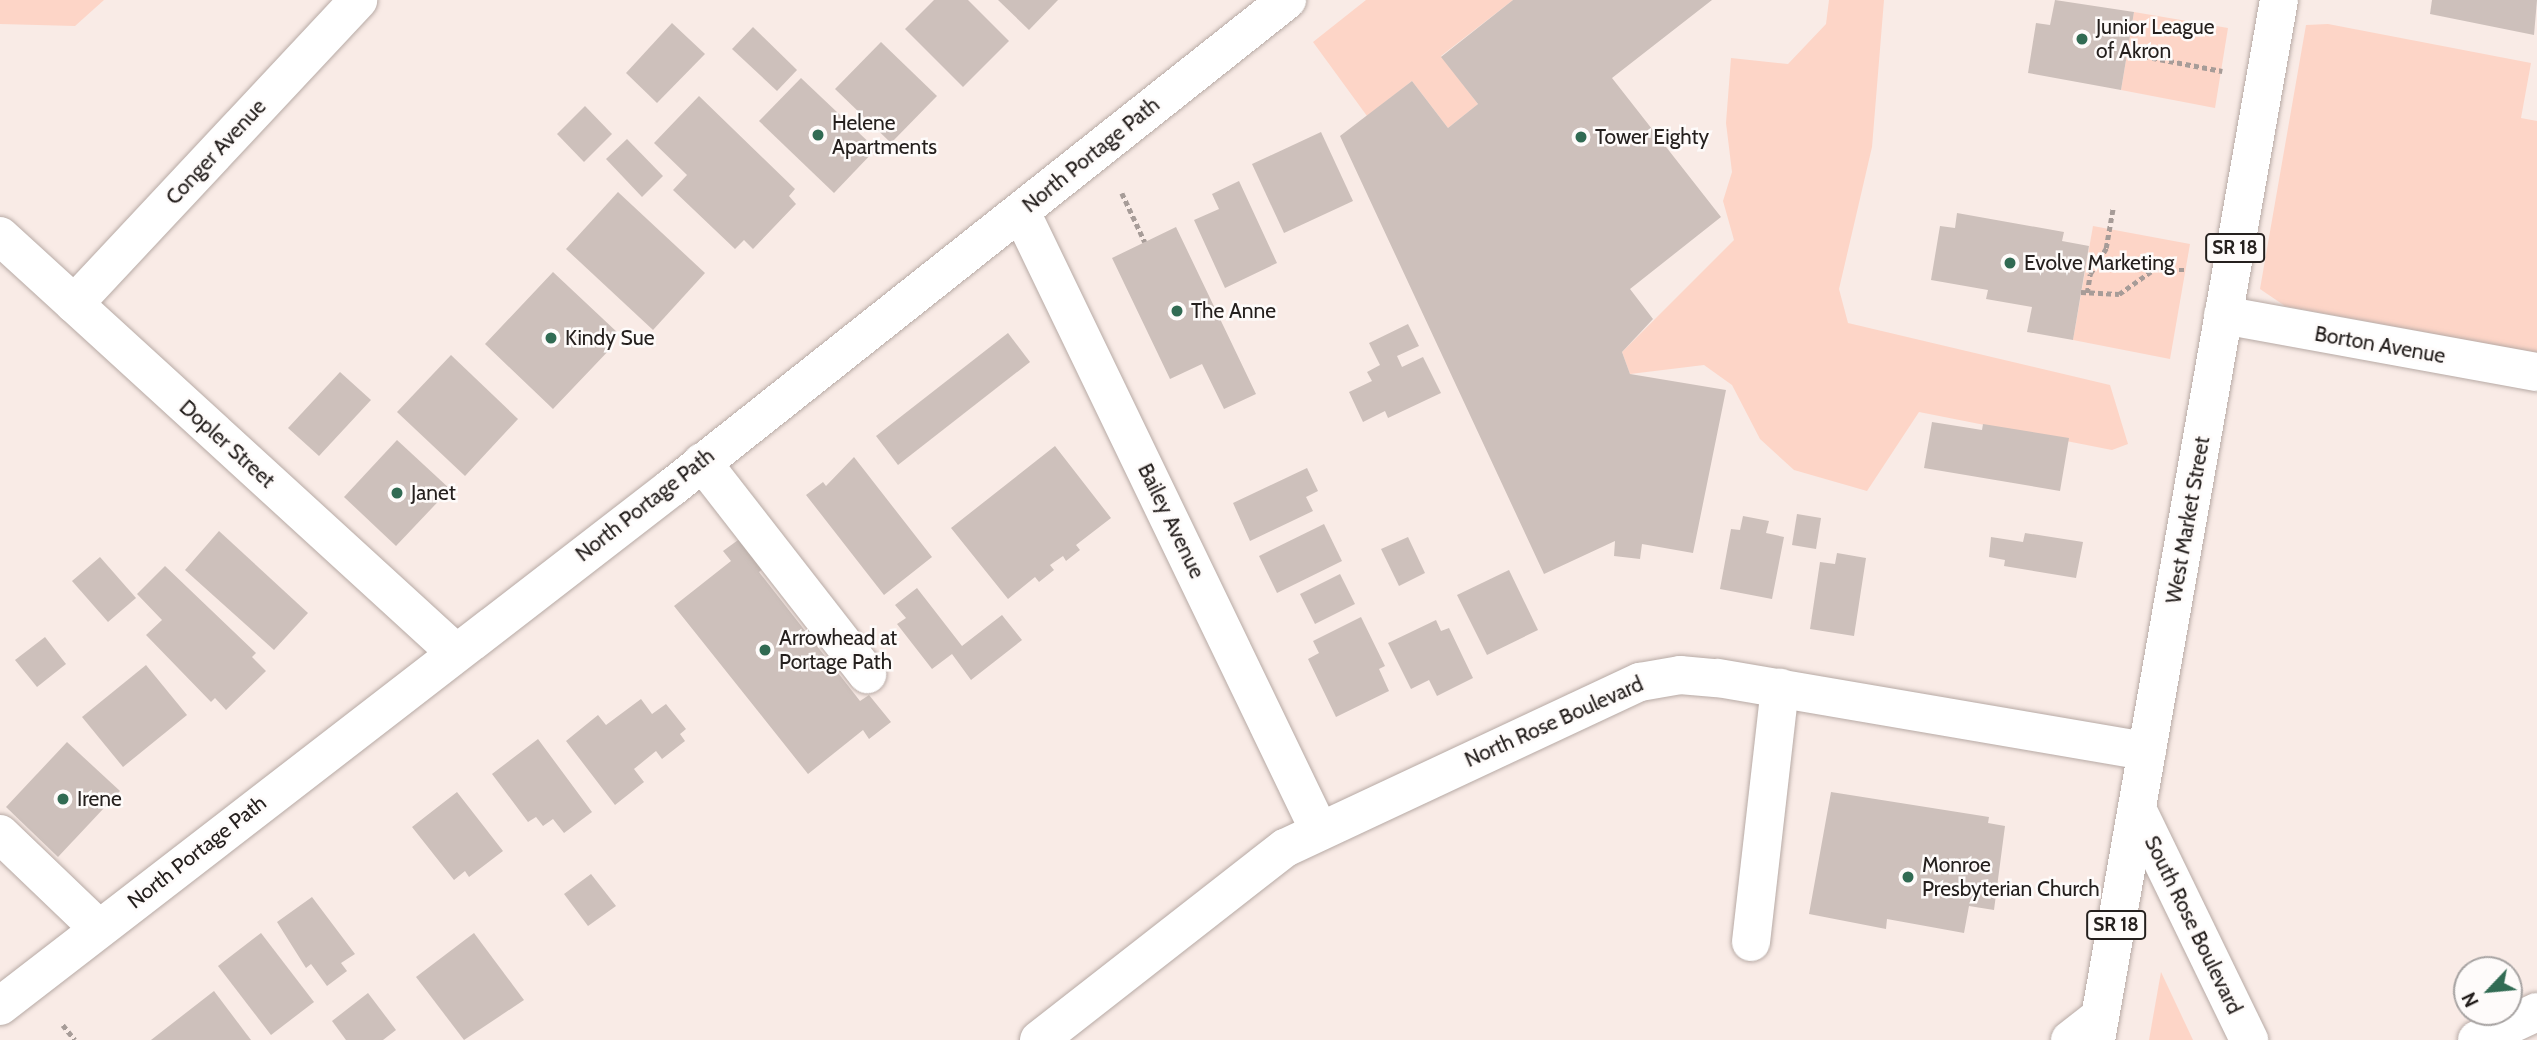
<!DOCTYPE html>
<style>
body{margin:0}
#map{position:relative;width:2537px;height:1040px;overflow:hidden;background:#f9ebe6;font-family:Cabin,sans-serif}
div>[style]{position:absolute}
.green>*{inset:0;background:#fdd5c7}
.building>*{inset:0;background:#cdc0bb}
.path>*{height:4.5px;margin-top:-2.25px;transform-origin:0;background:repeating-linear-gradient(90deg,#a79c98 0 5px,transparent 0 8.5px)}
.roads{filter:drop-shadow(0 0 2px #b7aaa5) drop-shadow(0 0 2px #b7aaa5)}
.minor>*{height:38px;margin:-19px;padding:0 19px;transform-origin:19px;border-radius:19px;background:#fff}
.major>*{height:38px;margin:-19px;padding:0 19px;transform-origin:19px;border-radius:19px;background:#fff}
.dots>*{width:19px;height:19px;translate:-50% -50%;box-sizing:border-box;border:4px solid #fefbfa;border-radius:50%}
span{translate:-50% -50%;white-space:nowrap;text-align:center;line-height:1.15;-webkit-text-stroke:5px #fefbfa;paint-order:stroke}
.shield-label span{padding:2px 5px;background:#fefbfa;border:2px solid;border-radius:5px;-webkit-text-stroke-width:0}
.shield-label{font-size:19px;color:#25201e;font-weight:700}
.poi-label{font-size:21px;color:#25201e}
.left{translate:0 -50%;text-align:left}
.street-label{font-size:21px;color:#25201e}
.north{position:absolute;left:2453px;top:956px;width:70px;height:70px;box-sizing:border-box;background:#fefbfa;border:2px solid #a7a3a2;border-radius:50%;rotate:244deg;font-size:19px;font-weight:700;line-height:28px;text-align:center;color:#25201e}
.north::after{content:'';display:block;margin:auto;width:24px;height:32px;background:#316b53;clip-path:polygon(50% 0,100% 100%,50% 72%,0 100%)}
</style>
<div id="map">
<div class="green">
<div style="clip-path:polygon(0 0,104px 0,75px 26px,0 24px)"></div>
<div style="clip-path:polygon(1366px 0,1513px 0,1441px 56px,1478px 104px,1448px 128px,1412px 81px,1367px 116px,1313px 42px)"></div>
<div style="clip-path:polygon(1829px 0,1884px 0,1872px 147px,1839px 289px,1848px 323px,2110px 385px,2128px 444px,2112px 450px,1919px 412px,1867px 491px,1794px 470px,1760px 439px,1732px 385px,1704px 365px,1630px 374px,1622px 352px,1734px 240px,1723px 201px,1732px 172px,1726px 123px,1731px 58px,1788px 64px,1826px 24px)"></div>
<div style="clip-path:polygon(2134px 12px,2228px 28px,2215px 108px,2121px 90px)"></div>
<div style="clip-path:polygon(2328px 24px,2531px 63px,2521px 118px,2537px 121px,2537px 353px,2285px 306px,2260px 289px,2306px 25px)"></div>
<div style="clip-path:polygon(2093px 226px,2190px 244px,2170px 359px,2073px 340px)"></div>
<div style="clip-path:polygon(2161px 972px,2193px 1040px,2149px 1040px)"></div>
</div>
<div class="building">
<div style="clip-path:polygon(934px 0,968px 0,1009px 41px,963px 87px,905px 29px)"></div>
<div style="clip-path:polygon(998px 0,1058px 0,1029px 30px)"></div>
<div style="clip-path:polygon(1513px 0,1712px 0,1612px 78px,1721px 217px,1630px 289px,1653px 319px,1622px 352px,1630px 374px,1726px 390px,1693px 553px,1642px 544px,1640px 559px,1614px 556px,1615px 541px,1544px 574px,1340px 136px,1412px 81px,1448px 128px,1478px 104px,1441px 57px)"></div>
<div style="clip-path:polygon(2055px 0,2134px 12px,2121px 90px,2028px 73px,2036px 23px,2050px 25px)"></div>
<div style="clip-path:polygon(2432px 0,2537px 0,2534px 35px,2430px 14px)"></div>
<div style="clip-path:polygon(672px 23px,705px 54px,657px 103px,626px 73px)"></div>
<div style="clip-path:polygon(753px 27px,797px 70px,777px 91px,732px 49px)"></div>
<div style="clip-path:polygon(881px 42px,937px 96px,891px 143px,835px 89px)"></div>
<div style="clip-path:polygon(801px 78px,876px 149px,834px 193px,759px 121px)"></div>
<div style="clip-path:polygon(699px 96px,795px 189px,789px 196px,796px 204px,753px 249px,744px 240px,735px 249px,673px 190px,687px 175px,654px 143px)"></div>
<div style="clip-path:polygon(585px 106px,612px 134px,584px 162px,557px 134px)"></div>
<div style="clip-path:polygon(1321px 132px,1353px 201px,1284px 233px,1252px 164px)"></div>
<div style="clip-path:polygon(627px 139px,663px 176px,642px 197px,606px 159px)"></div>
<div style="clip-path:polygon(1239px 181px,1277px 263px,1225px 288px,1194px 220px,1219px 209px,1212px 194px)"></div>
<div style="clip-path:polygon(618px 192px,705px 273px,653px 330px,566px 249px)"></div>
<div style="clip-path:polygon(1957px 213px,2064px 232px,2062px 241px,2089px 246px,2073px 340px,2027px 332px,2032px 307px,1986px 299px,1988px 290px,1931px 280px,1940px 226px,1955px 228px)"></div>
<div style="clip-path:polygon(1176px 227px,1256px 394px,1224px 409px,1202px 364px,1170px 379px,1112px 258px)"></div>
<div style="clip-path:polygon(553px 272px,618px 333px,607px 344px,613px 346px,553px 409px,485px 344px)"></div>
<div style="clip-path:polygon(1408px 324px,1419px 346px,1397px 356px,1402px 367px,1423px 357px,1441px 393px,1388px 418px,1385px 411px,1363px 422px,1349px 392px,1372px 381px,1367px 372px,1380px 365px,1369px 343px)"></div>
<div style="clip-path:polygon(1008px 333px,1030px 362px,898px 465px,876px 436px)"></div>
<div style="clip-path:polygon(451px 355px,518px 419px,465px 476px,397px 412px)"></div>
<div style="clip-path:polygon(340px 372px,371px 400px,319px 456px,288px 428px)"></div>
<div style="clip-path:polygon(1932px 422px,1982px 430px,1983px 424px,2069px 438px,2060px 491px,1924px 468px)"></div>
<div style="clip-path:polygon(397px 440px,450px 489px,396px 546px,344px 497px)"></div>
<div style="clip-path:polygon(1055px 446px,1111px 518px,1076px 545px,1080px 550px,1066px 561px,1063px 556px,1050px 565px,1054px 570px,1039px 582px,1035px 577px,1008px 599px,951px 528px)"></div>
<div style="clip-path:polygon(854px 457px,932px 557px,884px 595px,806px 495px,823px 482px,826px 486px)"></div>
<div style="clip-path:polygon(1307px 468px,1318px 491px,1306px 497px,1313px 511px,1250px 541px,1233px 503px)"></div>
<div style="clip-path:polygon(1797px 514px,1821px 518px,1816px 549px,1792px 545px)"></div>
<div style="clip-path:polygon(1743px 516px,1769px 521px,1766px 533px,1784px 537px,1772px 599px,1720px 589px,1731px 529px,1740px 530px)"></div>
<div style="clip-path:polygon(1324px 524px,1342px 561px,1277px 593px,1259px 556px)"></div>
<div style="clip-path:polygon(219px 531px,308px 613px,274px 650px,185px 570px)"></div>
<div style="clip-path:polygon(2025px 533px,2083px 542px,2076px 578px,2004px 566px,2005px 560px,1989px 557px,1991px 537px,2023px 542px)"></div>
<div style="clip-path:polygon(745px 535px,768px 564px,759px 572px,860px 701px,869px 695px,891px 722px,869px 739px,863px 730px,808px 774px,674px 606px,731px 561px,723px 551px)"></div>
<div style="clip-path:polygon(1408px 537px,1425px 573px,1399px 586px,1381px 549px)"></div>
<div style="clip-path:polygon(1837px 553px,1866px 558px,1854px 636px,1810px 629px,1820px 562px,1835px 564px)"></div>
<div style="clip-path:polygon(100px 557px,136px 598px,108px 622px,72px 581px)"></div>
<div style="clip-path:polygon(165px 566px,256px 653px,252px 657px,266px 671px,226px 710px,215px 698px,211px 702px,146px 635px,162px 620px,137px 594px)"></div>
<div style="clip-path:polygon(1509px 570px,1538px 630px,1487px 655px,1457px 595px)"></div>
<div style="clip-path:polygon(1340px 574px,1355px 604px,1315px 624px,1300px 594px)"></div>
<div style="clip-path:polygon(917px 588px,962px 646px,1002px 615px,1022px 640px,971px 680px,952px 654px,932px 669px,897px 624px,906px 618px,895px 605px)"></div>
<div style="clip-path:polygon(1361px 617px,1385px 666px,1379px 669px,1389px 691px,1336px 717px,1308px 659px,1319px 653px,1313px 641px)"></div>
<div style="clip-path:polygon(1436px 620px,1441px 631px,1449px 628px,1473px 678px,1437px 696px,1429px 680px,1411px 689px,1388px 643px)"></div>
<div style="clip-path:polygon(45px 637px,66px 664px,37px 687px,15px 660px)"></div>
<div style="clip-path:polygon(146px 665px,187px 715px,123px 767px,82px 717px)"></div>
<div style="clip-path:polygon(641px 699px,652px 714px,666px 704px,686px 729px,680px 734px,685px 741px,662px 759px,656px 751px,634px 769px,644px 782px,615px 805px,566px 741px,598px 715px,606px 725px)"></div>
<div style="clip-path:polygon(538px 739px,592px 812px,564px 833px,553px 819px,543px 826px,536px 817px,528px 822px,492px 774px)"></div>
<div style="clip-path:polygon(67px 742px,120px 791px,58px 857px,6px 807px)"></div>
<div style="clip-path:polygon(457px 792px,503px 851px,469px 877px,465px 871px,454px 880px,412px 827px)"></div>
<div style="clip-path:polygon(1831px 792px,1989px 817px,1988px 823px,2005px 826px,1994px 910px,1969px 906px,1964px 933px,1887px 919px,1886px 929px,1809px 914px)"></div>
<div style="clip-path:polygon(591px 874px,616px 906px,588px 926px,564px 894px)"></div>
<div style="clip-path:polygon(312px 897px,355px 954px,341px 963px,347px 971px,327px 986px,311px 964px,306px 968px,277px 922px)"></div>
<div style="clip-path:polygon(261px 933px,314px 1002px,271px 1035px,218px 966px)"></div>
<div style="clip-path:polygon(474px 933px,524px 1000px,464px 1040px,416px 977px)"></div>
<div style="clip-path:polygon(214px 991px,251px 1040px,151px 1040px)"></div>
<div style="clip-path:polygon(368px 993px,396px 1030px,383px 1040px,346px 1040px,332px 1021px)"></div>
</div>
<div class="path">
<div style="left:2127px;top:53px;width:97px;rotate:10.7deg"></div>
<div style="left:1122px;top:193px;width:54px;rotate:64.9deg"></div>
<div style="left:2081px;top:292px;width:38px;rotate:3deg"></div>
<div style="left:2119px;top:294px;width:42px;rotate:-35.2deg"></div>
<div style="left:2153px;top:270px;width:33px"></div>
<div style="left:2087px;top:293px;width:19px;rotate:-81deg"></div>
<div style="left:2090px;top:274px;width:31px;rotate:-58deg"></div>
<div style="left:2106px;top:248px;width:41px;rotate:-80.1deg"></div>
<div style="left:63px;top:1025px;width:19px;rotate:51deg"></div>
</div>
<div class="roads">
<div class="minor">
<div style="left:1021px;top:212px;width:686px;rotate:64.26deg"></div>
<div style="left:0;top:236px;width:615px;rotate:42.43deg"></div>
<div style="left:74px;top:304px;width:416px;rotate:-46.9deg"></div>
<div style="left:2223px;top:315px;width:319px;rotate:10.3deg"></div>
<div style="left:702px;top:462px;width:269px;rotate:52.1deg"></div>
<div style="left:2137px;top:809px;width:257px;rotate:64.1deg"></div>
<div style="left:0;top:834px;width:137px;rotate:43.8deg"></div>
<div style="left:1751px;top:942px;width:256px;rotate:-83.5deg"></div>
<div style="left:1039px;top:1040px;width:312px;rotate:-38deg"></div>
<div style="left:1285px;top:848px;width:392px;rotate:-25.1deg"></div>
<div style="left:1640px;top:682px;width:41px;rotate:-9.9deg"></div>
<div style="left:1680px;top:675px;width:38px;rotate:5deg"></div>
<div style="left:1718px;top:678px;width:435px;rotate:9.7deg"></div>
<div style="left:2070px;top:1040px;width:37px;rotate:-38deg"></div>
<div style="left:2477px;top:1040px;width:66px;rotate:-25deg"></div>
</div>
<div class="major">
<div style="left:0;top:1006px;width:848px;rotate:-37.67deg"></div>
<div style="left:671px;top:488px;width:786px;rotate:-38.39deg"></div>
<div style="left:2096px;top:1040px;width:1056px;rotate:-80.02deg"></div>
</div>
</div>
<div class="dots">
<div style="left:2082px;top:39px;background:#316b53"></div>
<div style="left:818px;top:135px;background:#316b53"></div>
<div style="left:1581px;top:137px;background:#316b53"></div>
<div style="left:2010px;top:263px;background:#316b53"></div>
<div style="left:1177px;top:311px;background:#316b53"></div>
<div style="left:551px;top:338px;background:#316b53"></div>
<div style="left:397px;top:493px;background:#316b53"></div>
<div style="left:765px;top:650px;background:#316b53"></div>
<div style="left:63px;top:799px;background:#316b53"></div>
<div style="left:1908px;top:877px;background:#316b53"></div>
</div>
<div class="shield-label">
<span style="left:2235px;top:248px">SR 18</span>
<span style="left:2116px;top:925px">SR 18</span>
</div>
<div class="poi-label">
<span class="left" style="left:2096px;top:39px">Junior League<br>of Akron</span>
<span class="left" style="left:832px;top:135px">Helene<br>Apartments</span>
<span class="left" style="left:1595px;top:137px">Tower Eighty</span>
<span class="left" style="left:2024px;top:263px">Evolve Marketing</span>
<span class="left" style="left:1191px;top:311px">The Anne</span>
<span class="left" style="left:565px;top:338px">Kindy Sue</span>
<span class="left" style="left:411px;top:493px">Janet</span>
<span class="left" style="left:779px;top:650px">Arrowhead at<br>Portage Path</span>
<span class="left" style="left:77px;top:799px">Irene</span>
<span class="left" style="left:1922px;top:877px">Monroe<br>Presbyterian Church</span>
</div>
<div class="street-label">
<span style="left:216px;top:152px;rotate:-47deg">Conger Avenue</span>
<span style="left:1091px;top:155px;rotate:-39deg">North Portage Path</span>
<span style="left:2380px;top:345px;rotate:10deg">Borton Avenue</span>
<span style="left:227px;top:444px;rotate:42deg">Dopler Street</span>
<span style="left:645px;top:505px;rotate:-38deg">North Portage Path</span>
<span style="left:2188px;top:520px;rotate:-80deg">West Market Street</span>
<span style="left:1171px;top:521px;rotate:64deg">Bailey Avenue</span>
<span style="left:1554px;top:722px;rotate:-24deg">North Rose Boulevard</span>
<span style="left:197px;top:852px;rotate:-38deg">North Portage Path</span>
<span style="left:2193px;top:925px;rotate:64deg">South Rose Boulevard</span>
</div>
<div class="north">N</div>
</div>
